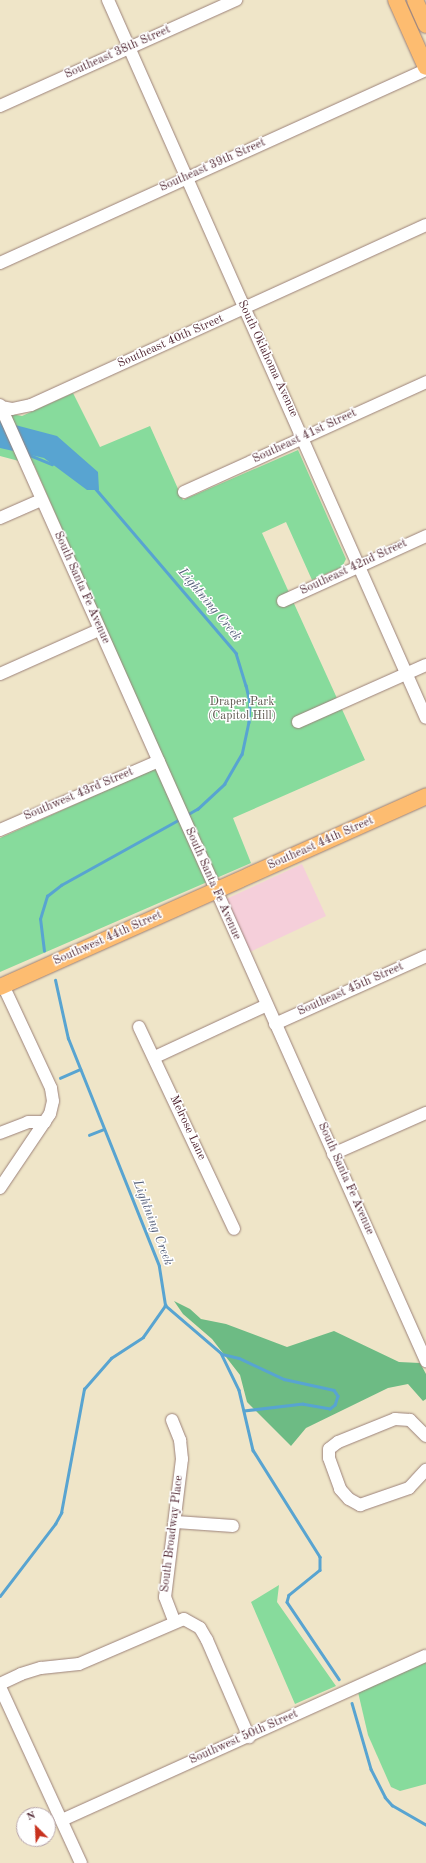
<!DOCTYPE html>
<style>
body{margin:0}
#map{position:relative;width:426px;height:1863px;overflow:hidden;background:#efe5c8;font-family:"Old Standard TT",serif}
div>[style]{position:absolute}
.built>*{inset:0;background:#f5cfda}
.green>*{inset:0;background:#87db9c}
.forest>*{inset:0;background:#6dbb84}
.water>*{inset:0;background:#58a4d1}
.stream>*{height:2.5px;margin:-1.25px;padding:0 1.25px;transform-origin:1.25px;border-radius:1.25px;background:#58a4d1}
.roads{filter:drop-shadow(0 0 1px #9c827a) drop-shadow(0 0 1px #9c827a)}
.minor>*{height:12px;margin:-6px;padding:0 6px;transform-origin:6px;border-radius:6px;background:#fff}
.major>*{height:16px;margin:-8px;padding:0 8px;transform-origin:8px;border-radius:8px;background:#fdbc70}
span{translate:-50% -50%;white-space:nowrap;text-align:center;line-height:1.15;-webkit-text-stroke:3px #fff;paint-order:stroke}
.street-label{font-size:12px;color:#4a1f2b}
.park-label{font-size:12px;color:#5c574d}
.water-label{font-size:13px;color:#505b76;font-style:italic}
.north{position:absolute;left:16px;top:1807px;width:40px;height:40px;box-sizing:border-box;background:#fff;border:1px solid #b7a5aa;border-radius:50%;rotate:336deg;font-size:11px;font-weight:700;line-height:16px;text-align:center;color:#4a1f2b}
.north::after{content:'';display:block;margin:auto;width:14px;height:18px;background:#c8321e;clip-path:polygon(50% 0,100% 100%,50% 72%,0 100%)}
</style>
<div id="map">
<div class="built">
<div style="clip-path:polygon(302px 864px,326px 916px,250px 952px,226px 899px)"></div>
</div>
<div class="green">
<div style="clip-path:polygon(73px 393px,100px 447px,150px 426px,183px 500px,298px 450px,346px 559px,342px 567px,312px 580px,286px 522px,262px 533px,365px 760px,233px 818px,251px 863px,0 972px,0 838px,165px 764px,34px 465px,0 456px,0 412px,22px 416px)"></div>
<div style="clip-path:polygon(279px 1585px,277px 1602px,336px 1686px,295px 1704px,251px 1602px)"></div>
<div style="clip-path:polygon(426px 1661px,426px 1784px,400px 1791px,391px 1787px,368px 1735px,358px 1692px)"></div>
</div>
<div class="forest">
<div style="clip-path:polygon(174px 1301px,190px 1309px,201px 1319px,226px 1324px,287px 1347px,334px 1331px,399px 1362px,420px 1363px,426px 1374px,426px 1399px,423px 1401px,408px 1384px,388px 1388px,306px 1428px,291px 1446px,247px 1402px,240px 1375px,212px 1339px,183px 1314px)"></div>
</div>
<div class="water">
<div style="clip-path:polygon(0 421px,57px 436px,98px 472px,99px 490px,87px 490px,44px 458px,0 448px)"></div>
</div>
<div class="stream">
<div style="left:27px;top:454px;width:27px;rotate:22deg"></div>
<div style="left:96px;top:489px;width:216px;rotate:49.5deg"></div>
<div style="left:236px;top:653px;width:34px;rotate:73deg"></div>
<div style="left:246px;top:685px;width:18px;rotate:77deg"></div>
<div style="left:250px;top:703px;width:19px;rotate:93deg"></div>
<div style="left:249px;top:722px;width:33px;rotate:102deg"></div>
<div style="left:242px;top:754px;width:34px;rotate:120deg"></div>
<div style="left:225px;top:784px;width:37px;rotate:137deg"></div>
<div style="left:198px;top:809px;width:14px;rotate:150deg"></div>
<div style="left:44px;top:951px;width:32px;rotate:-97deg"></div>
<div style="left:40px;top:919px;width:24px;rotate:-73deg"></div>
<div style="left:47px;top:896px;width:18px;rotate:-38deg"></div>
<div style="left:61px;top:885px;width:136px;rotate:-29deg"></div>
<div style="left:60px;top:1078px;width:22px;rotate:-24deg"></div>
<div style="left:89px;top:1135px;width:16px;rotate:-22deg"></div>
<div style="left:165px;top:1305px;width:74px;rotate:40.6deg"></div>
<div style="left:221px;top:1353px;width:41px;rotate:64.1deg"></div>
<div style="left:239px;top:1390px;width:62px;rotate:76.9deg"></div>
<div style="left:253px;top:1450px;width:126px;rotate:57.9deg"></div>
<div style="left:320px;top:1557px;width:13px;rotate:90deg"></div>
<div style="left:320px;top:1570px;width:40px;rotate:141deg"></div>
<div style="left:289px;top:1595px;width:7px;rotate:106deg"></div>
<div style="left:287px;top:1602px;width:93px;rotate:56deg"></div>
<div style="left:222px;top:1354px;width:17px;rotate:13deg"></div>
<div style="left:239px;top:1358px;width:50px;rotate:25deg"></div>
<div style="left:284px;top:1379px;width:51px;rotate:12.4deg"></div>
<div style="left:334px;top:1390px;width:7px;rotate:56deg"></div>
<div style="left:338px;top:1396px;width:9px;rotate:108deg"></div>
<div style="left:335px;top:1405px;width:6px;rotate:141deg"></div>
<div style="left:330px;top:1409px;width:27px;rotate:-170deg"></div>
<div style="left:303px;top:1404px;width:59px;rotate:173.2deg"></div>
<div style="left:0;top:1596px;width:91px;rotate:-52.6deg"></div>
<div style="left:55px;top:1524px;width:13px;rotate:-61deg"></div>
<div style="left:61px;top:1513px;width:126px;rotate:-79.5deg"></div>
<div style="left:84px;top:1389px;width:41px;rotate:-48.9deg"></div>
<div style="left:111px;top:1358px;width:38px;rotate:-33deg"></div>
<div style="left:143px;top:1337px;width:39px;rotate:-55deg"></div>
<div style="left:165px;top:1305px;width:39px;rotate:-99deg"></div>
<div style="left:159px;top:1266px;width:245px;rotate:-111.8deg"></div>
<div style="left:68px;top:1039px;width:60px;rotate:-102.4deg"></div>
<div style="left:352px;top:1703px;width:69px;rotate:73.9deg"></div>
<div style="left:371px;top:1769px;width:31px;rotate:63deg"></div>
<div style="left:385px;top:1797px;width:11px;rotate:49deg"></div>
<div style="left:392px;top:1805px;width:39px;rotate:30deg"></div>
</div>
<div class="roads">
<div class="minor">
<div style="left:108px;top:0;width:785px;rotate:66.11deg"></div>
<div style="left:0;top:106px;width:259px;rotate:-24.2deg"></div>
<div style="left:0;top:263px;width:468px;rotate:-24.4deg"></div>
<div style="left:0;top:405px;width:1047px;rotate:65.98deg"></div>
<div style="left:1px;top:407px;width:11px;rotate:10deg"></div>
<div style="left:12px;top:409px;width:19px;rotate:-12deg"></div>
<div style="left:31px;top:405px;width:434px;rotate:-24.5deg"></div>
<div style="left:184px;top:492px;width:266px;rotate:-24.4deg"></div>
<div style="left:0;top:518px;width:45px;rotate:-23.7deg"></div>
<div style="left:283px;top:601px;width:157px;rotate:-24.4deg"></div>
<div style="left:0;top:674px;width:108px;rotate:-24deg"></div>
<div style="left:298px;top:722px;width:140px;rotate:-24deg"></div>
<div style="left:0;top:830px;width:173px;rotate:-23.5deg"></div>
<div style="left:275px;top:1024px;width:166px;rotate:-24.2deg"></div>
<div style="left:139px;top:1027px;width:223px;rotate:64.8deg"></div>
<div style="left:155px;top:1057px;width:123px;rotate:-24.9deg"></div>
<div style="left:0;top:1133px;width:30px;rotate:-21deg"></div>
<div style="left:28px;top:1122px;width:17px"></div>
<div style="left:333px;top:1154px;width:102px;rotate:-23.8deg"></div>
<div style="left:0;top:1188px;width:89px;rotate:-56deg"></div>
<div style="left:50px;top:1114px;width:13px;rotate:-77deg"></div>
<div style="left:53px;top:1101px;width:13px;rotate:-99deg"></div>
<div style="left:51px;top:1088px;width:114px;rotate:-115deg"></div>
<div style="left:172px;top:1420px;width:22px;rotate:68deg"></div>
<div style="left:180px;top:1440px;width:19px;rotate:84deg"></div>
<div style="left:182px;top:1459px;width:139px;rotate:97deg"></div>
<div style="left:165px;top:1597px;width:26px;rotate:69deg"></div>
<div style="left:426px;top:1436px;width:23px;rotate:-135deg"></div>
<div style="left:410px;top:1420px;width:15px;rotate:-176deg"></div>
<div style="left:395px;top:1419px;width:61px;rotate:158deg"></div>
<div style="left:338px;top:1442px;width:11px;rotate:142deg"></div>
<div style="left:329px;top:1449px;width:9px;rotate:90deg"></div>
<div style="left:329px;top:1458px;width:33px;rotate:70deg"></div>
<div style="left:340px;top:1489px;width:13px;rotate:48deg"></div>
<div style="left:349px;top:1499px;width:13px;rotate:29deg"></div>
<div style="left:360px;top:1505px;width:52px;rotate:-19.1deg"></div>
<div style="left:409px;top:1488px;width:25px;rotate:-47deg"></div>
<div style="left:176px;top:1522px;width:57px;rotate:4deg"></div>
<div style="left:0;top:1684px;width:23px;rotate:-25deg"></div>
<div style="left:21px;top:1674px;width:21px;rotate:-17deg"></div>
<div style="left:41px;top:1668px;width:38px;rotate:-6deg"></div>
<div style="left:79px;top:1664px;width:114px;rotate:-23.2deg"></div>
<div style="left:184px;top:1619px;width:18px;rotate:29deg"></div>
<div style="left:200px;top:1628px;width:14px;rotate:60deg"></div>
<div style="left:207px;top:1640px;width:106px;rotate:66.6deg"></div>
<div style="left:0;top:1687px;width:194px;rotate:65.3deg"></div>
<div style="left:62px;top:1820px;width:399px;rotate:-24.3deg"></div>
</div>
<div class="major">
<div style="left:396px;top:0;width:73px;rotate:65.9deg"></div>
<div style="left:415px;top:0;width:27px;rotate:66deg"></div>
<div style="left:0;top:987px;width:467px;rotate:-24.1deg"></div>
</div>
</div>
<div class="street-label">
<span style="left:118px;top:53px;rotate:-24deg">Southeast 38th Street</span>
<span style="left:213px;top:166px;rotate:-24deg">Southeast 39th Street</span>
<span style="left:171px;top:342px;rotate:-24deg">Southeast 40th Street</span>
<span style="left:267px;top:359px;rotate:65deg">South Oklahoma Avenue</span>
<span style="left:305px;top:437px;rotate:-25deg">Southeast 41st Street</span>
<span style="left:354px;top:568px;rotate:-25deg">Southeast 42nd Street</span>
<span style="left:81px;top:588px;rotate:66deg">South Santa Fe Avenue</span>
<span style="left:79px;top:795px;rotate:-23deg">Southwest 43rd Street</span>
<span style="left:321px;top:844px;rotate:-24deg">Southeast 44th Street</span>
<span style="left:212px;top:884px;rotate:66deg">South Santa Fe Avenue</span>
<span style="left:108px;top:939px;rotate:-24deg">Southwest 44th Street</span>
<span style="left:351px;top:990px;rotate:-24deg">Southeast 45th Street</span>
<span style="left:187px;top:1128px;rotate:65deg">Melrose Lane</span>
<span style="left:345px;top:1179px;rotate:66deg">South Santa Fe Avenue</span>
<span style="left:173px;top:1534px;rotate:-83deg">South Broadway Place</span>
<span style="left:244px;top:1738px;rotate:-24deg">Southwest 50th Street</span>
</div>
<div class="park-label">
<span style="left:242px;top:710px">Draper Park<br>(Capitol Hill)</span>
</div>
<div class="water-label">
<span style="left:209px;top:605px;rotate:50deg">Lightning Creek</span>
<span style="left:152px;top:1223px;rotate:69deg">Lightning Creek</span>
</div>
<div class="north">N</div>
</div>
